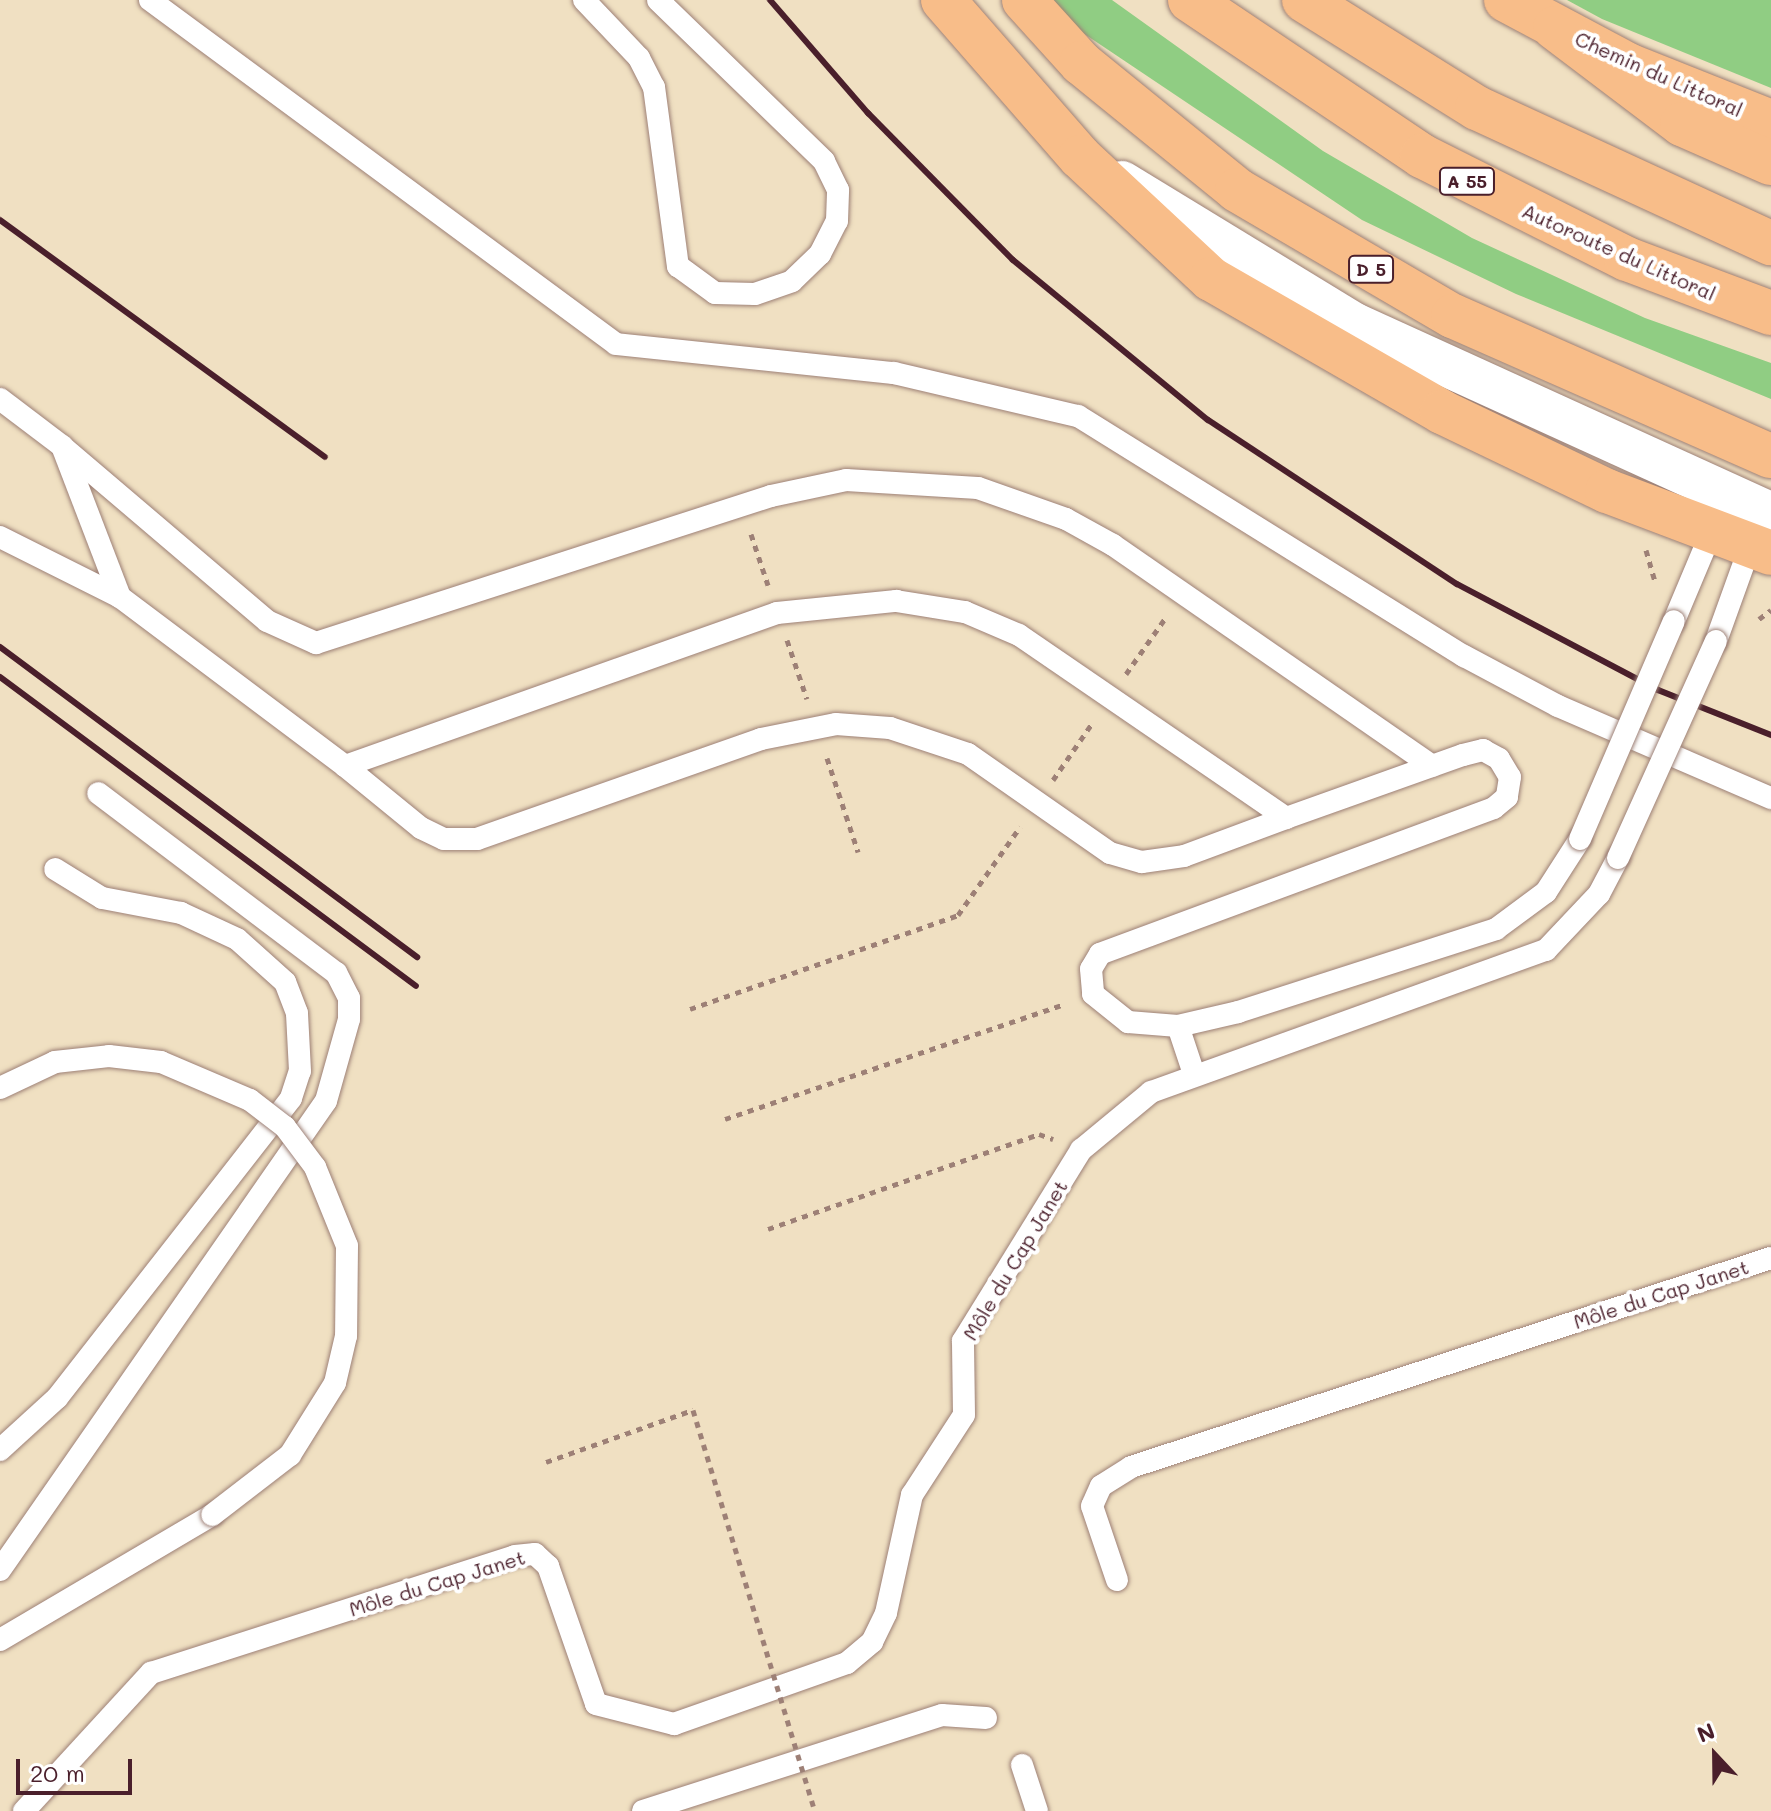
<!DOCTYPE html>
<meta charset="utf-8">
<style>
body{margin:0}
#map{position:relative;width:1771px;height:1811px;overflow:hidden;background:#f0e0c2;font-family:Mali,sans-serif}
div>[style]{position:absolute}
.green>*{inset:0;background:#90cd83}
.path>*{height:5px;margin-top:-2.5px;transform-origin:0;background:repeating-linear-gradient(90deg,#9d8076 0 6px,transparent 0 12px)}
.roads{filter:drop-shadow(0 0 2px #9d8076) drop-shadow(0 0 2px #9d8076)}
.service>*{height:22px;margin:-11px;padding:0 11px;transform-origin:11px;border-radius:11px;background:#fff}
.minor>*{height:42px;margin:-21px;padding:0 21px;transform-origin:21px;border-radius:21px;background:#fff}
.primary>*{height:44px;margin:-22px;padding:0 22px;transform-origin:22px;border-radius:22px;background:#f8bd89}
.motorway>*{height:44px;margin:-22px;padding:0 22px;transform-origin:22px;border-radius:22px;background:#f8bd89}
.rail>*{height:6px;margin:-3px;padding:0 3px;transform-origin:3px;border-radius:3px;background:#4a1f2b}
.path-bridge>*{height:5px;margin-top:-2.5px;transform-origin:0;background:repeating-linear-gradient(90deg,#9d8076 0 6px,transparent 0 12px)}
.bridges{filter:drop-shadow(0 0 2px #9d8076) drop-shadow(0 0 2px #9d8076)}
.service-bridge>*{height:22px;margin:-11px;padding:0 11px;transform-origin:11px;border-radius:11px;background:#fff}
span{translate:-50% -50%;white-space:nowrap;text-align:center;line-height:1.15;-webkit-text-stroke:8px #fff;paint-order:stroke}
.shield-label span{padding:2px 6px;background:#fff;border:2px solid;border-radius:6px;-webkit-text-stroke-width:0}
.shield-label{font-size:18px;color:#4a1f2b;font-weight:700}
.street-label{font-size:20px;color:#4a1f2b}
.north{position:absolute;left:1675px;top:1715px;width:80px;height:80px;-webkit-text-stroke:6px #fff;paint-order:stroke;rotate:338deg;font-size:22px;font-weight:700;line-height:32px;text-align:center;color:#4a1f2b}
.north::after{content:'';display:block;margin:auto;width:28px;height:36px;background:#4a1f2b;clip-path:polygon(50% 0,100% 100%,50% 72%,0 100%)}
.scale{position:absolute;left:16px;top:1759px;width:116px;height:36px;box-sizing:border-box;border:4px solid #4a1f2b;border-top:0;padding-left:10px;font-size:24px;line-height:28px;white-space:nowrap;color:#4a1f2b;-webkit-text-stroke:6px #fff;paint-order:stroke}
</style>
<div id="map">
<div class="green">
<div style="clip-path:polygon(1053px 0,1112px 0,1323px 151px,1472px 238px,1645px 318px,1771px 363px,1771px 399px,1516px 294px,1362px 220px,1083px 33px)"></div>
<div style="clip-path:polygon(1567px 0,1771px 0,1771px 88px,1602px 19px)"></div>
</div>
<div class="path">
<div style="left:751px;top:534px;width:54px;rotate:71.6deg"></div>
<div style="left:1646px;top:550px;width:33px;rotate:74deg"></div>
<div style="left:1759px;top:619px;width:15px;rotate:-37deg"></div>
<div style="left:787px;top:640px;width:62px;rotate:71.3deg"></div>
<div style="left:1126px;top:674px;width:70px;rotate:-54.9deg"></div>
<div style="left:827px;top:758px;width:99px;rotate:71.7deg"></div>
<div style="left:1053px;top:780px;width:70px;rotate:-55.4deg"></div>
<div style="left:690px;top:1009px;width:284px;rotate:-19.3deg"></div>
<div style="left:958px;top:915px;width:108px;rotate:-54.8deg"></div>
<div style="left:725px;top:1119px;width:359px;rotate:-18.7deg"></div>
<div style="left:768px;top:1229px;width:287px;rotate:-19.3deg"></div>
<div style="left:1039px;top:1134px;width:15px;rotate:20deg"></div>
<div style="left:546px;top:1462px;width:156px;rotate:-19.5deg"></div>
</div>
<div class="roads">
<div class="service">
<div style="left:150px;top:0;width:579px;rotate:36.43deg"></div>
<div style="left:616px;top:344px;width:280px;rotate:6deg"></div>
<div style="left:894px;top:373px;width:189px;rotate:13.2deg"></div>
<div style="left:1078px;top:416px;width:455px;rotate:31.9deg"></div>
<div style="left:1464px;top:656px;width:106px;rotate:28deg"></div>
<div style="left:1558px;top:706px;width:232px;rotate:23.4deg"></div>
<div style="left:584px;top:0;width:80px;rotate:46.5deg"></div>
<div style="left:639px;top:58px;width:33px;rotate:63deg"></div>
<div style="left:654px;top:87px;width:181px;rotate:82.4deg"></div>
<div style="left:678px;top:266px;width:46px;rotate:36.1deg"></div>
<div style="left:715px;top:293px;width:40px;rotate:1.4deg"></div>
<div style="left:755px;top:294px;width:39px;rotate:-19deg"></div>
<div style="left:792px;top:281px;width:39px;rotate:-44deg"></div>
<div style="left:820px;top:254px;width:37px;rotate:-63deg"></div>
<div style="left:837px;top:221px;width:31px;rotate:-88deg"></div>
<div style="left:838px;top:190px;width:32px;rotate:-116deg"></div>
<div style="left:824px;top:161px;width:231px;rotate:-135.9deg"></div>
<div style="left:0;top:399px;width:78px;rotate:37.2deg"></div>
<div style="left:62px;top:446px;width:162px;rotate:69deg"></div>
<div style="left:120px;top:597px;width:281px;rotate:36.9deg"></div>
<div style="left:345px;top:766px;width:458px;rotate:-19.5deg"></div>
<div style="left:777px;top:613px;width:120px;rotate:-5.8deg"></div>
<div style="left:896px;top:601px;width:70px;rotate:9.1deg"></div>
<div style="left:965px;top:612px;width:59px;rotate:23.1deg"></div>
<div style="left:1019px;top:635px;width:324px;rotate:34.4deg"></div>
<div style="left:1286px;top:818px;width:188px;rotate:-19.6deg"></div>
<div style="left:1463px;top:755px;width:21px;rotate:-14deg"></div>
<div style="left:1483px;top:750px;width:18px;rotate:29deg"></div>
<div style="left:1499px;top:759px;width:21px;rotate:59deg"></div>
<div style="left:1510px;top:777px;width:20px;rotate:99deg"></div>
<div style="left:1507px;top:797px;width:17px;rotate:140deg"></div>
<div style="left:1494px;top:808px;width:420px;rotate:159.7deg"></div>
<div style="left:1100px;top:954px;width:17px;rotate:121deg"></div>
<div style="left:1091px;top:969px;width:25px;rotate:85deg"></div>
<div style="left:1093px;top:994px;width:45px;rotate:38.7deg"></div>
<div style="left:1128px;top:1022px;width:50px;rotate:4.6deg"></div>
<div style="left:1178px;top:1026px;width:62px;rotate:-13.1deg"></div>
<div style="left:1238px;top:1012px;width:271px;rotate:-17.8deg"></div>
<div style="left:1496px;top:929px;width:62px;rotate:-36.5deg"></div>
<div style="left:1546px;top:892px;width:63px;rotate:-57.3deg"></div>
<div style="left:65px;top:449px;width:265px;rotate:40.4deg"></div>
<div style="left:267px;top:621px;width:54px;rotate:24.2deg"></div>
<div style="left:316px;top:643px;width:478px;rotate:-17.9deg"></div>
<div style="left:771px;top:496px;width:77px;rotate:-12deg"></div>
<div style="left:846px;top:480px;width:132px;rotate:3.5deg"></div>
<div style="left:978px;top:488px;width:93px;rotate:19.4deg"></div>
<div style="left:1066px;top:519px;width:54px;rotate:29deg"></div>
<div style="left:1113px;top:545px;width:388px;rotate:34.7deg"></div>
<div style="left:0;top:537px;width:134px;rotate:26.6deg"></div>
<div style="left:1674px;top:621px;width:103px;rotate:-67.2deg"></div>
<div style="left:1716px;top:641px;width:106px;rotate:-70.2deg"></div>
<div style="left:345px;top:766px;width:98px;rotate:39.2deg"></div>
<div style="left:421px;top:828px;width:25px;rotate:26deg"></div>
<div style="left:444px;top:839px;width:33px"></div>
<div style="left:477px;top:839px;width:301px;rotate:-19.4deg"></div>
<div style="left:761px;top:739px;width:76px;rotate:-11.3deg"></div>
<div style="left:836px;top:724px;width:54px;rotate:4.2deg"></div>
<div style="left:890px;top:728px;width:82px;rotate:18.4deg"></div>
<div style="left:968px;top:754px;width:173px;rotate:34.9deg"></div>
<div style="left:1110px;top:853px;width:33px;rotate:16deg"></div>
<div style="left:1142px;top:862px;width:42px;rotate:-8.1deg"></div>
<div style="left:1184px;top:856px;width:109px;rotate:-20.4deg"></div>
<div style="left:1178px;top:1026px;width:51px;rotate:71.6deg"></div>
<div style="left:0;top:1450px;width:77px;rotate:-42.4deg"></div>
<div style="left:57px;top:1398px;width:380px;rotate:-52deg"></div>
<div style="left:291px;top:1098px;width:28px;rotate:-72deg"></div>
<div style="left:300px;top:1071px;width:58px;rotate:-93deg"></div>
<div style="left:297px;top:1013px;width:33px;rotate:-111deg"></div>
<div style="left:285px;top:982px;width:64px;rotate:-138.1deg"></div>
<div style="left:237px;top:939px;width:62px;rotate:-155.1deg"></div>
<div style="left:181px;top:913px;width:80px;rotate:-169.2deg"></div>
<div style="left:102px;top:898px;width:55px;rotate:-148.3deg"></div>
<div style="left:0;top:1570px;width:571px;rotate:-55.2deg"></div>
<div style="left:326px;top:1101px;width:85px;rotate:-74.3deg"></div>
<div style="left:349px;top:1019px;width:21px;rotate:-90deg"></div>
<div style="left:349px;top:998px;width:28px;rotate:-117deg"></div>
<div style="left:336px;top:973px;width:298px;rotate:-142.9deg"></div>
<div style="left:1117px;top:1580px;width:78px;rotate:-108.7deg"></div>
<div style="left:1092px;top:1506px;width:22px;rotate:-66deg"></div>
<div style="left:1101px;top:1486px;width:36px;rotate:-32deg"></div>
<div style="left:1131px;top:1467px;width:673px;rotate:-18.09deg"></div>
<div style="left:0;top:1640px;width:246px;rotate:-30.5deg"></div>
<div style="left:1022px;top:1765px;width:48px;rotate:71.9deg"></div>
<div style="left:24px;top:1811px;width:188px;rotate:-47.4deg"></div>
<div style="left:151px;top:1673px;width:382px;rotate:-17.8deg"></div>
<div style="left:515px;top:1556px;width:20px;rotate:-6deg"></div>
<div style="left:535px;top:1554px;width:18px;rotate:43deg"></div>
<div style="left:548px;top:1566px;width:146px;rotate:70.8deg"></div>
<div style="left:596px;top:1704px;width:81px;rotate:14.4deg"></div>
<div style="left:674px;top:1724px;width:183px;rotate:-19.4deg"></div>
<div style="left:847px;top:1663px;width:33px;rotate:-40deg"></div>
<div style="left:872px;top:1642px;width:32px;rotate:-64deg"></div>
<div style="left:886px;top:1613px;width:121px;rotate:-77.6deg"></div>
<div style="left:912px;top:1495px;width:95px;rotate:-57deg"></div>
<div style="left:964px;top:1415px;width:74px;rotate:-90.8deg"></div>
<div style="left:963px;top:1341px;width:225px;rotate:-58.3deg"></div>
<div style="left:1081px;top:1150px;width:91px;rotate:-39.6deg"></div>
<div style="left:1151px;top:1092px;width:420px;rotate:-19.8deg"></div>
<div style="left:1546px;top:950px;width:77px;rotate:-46.6deg"></div>
<div style="left:1599px;top:894px;width:41px;rotate:-62.2deg"></div>
<div style="left:643px;top:1811px;width:314px;rotate:-17.8deg"></div>
<div style="left:942px;top:1715px;width:44px;rotate:3.9deg"></div>
</div>
<div class="minor">
<div style="left:1122px;top:182px;width:273px;rotate:31.4deg"></div>
<div style="left:1355px;top:324px;width:457px;rotate:24.5deg"></div>
</div>
<div class="primary">
<div style="left:943px;top:0;width:208px;rotate:48.9deg"></div>
<div style="left:1080px;top:157px;width:179px;rotate:43deg"></div>
<div style="left:1211px;top:279px;width:267px;rotate:29.9deg"></div>
<div style="left:1442px;top:412px;width:183px;rotate:25.6deg"></div>
<div style="left:1607px;top:491px;width:175px;rotate:20.7deg"></div>
<div style="left:1024px;top:0;width:85px;rotate:47.9deg"></div>
<div style="left:1081px;top:63px;width:201px;rotate:39.1deg"></div>
<div style="left:1237px;top:190px;width:250px;rotate:30.3deg"></div>
<div style="left:1453px;top:316px;width:347px;rotate:23.8deg"></div>
<div style="left:1506px;top:0;width:138px;rotate:28deg"></div>
<div style="left:1628px;top:65px;width:154px;rotate:21.7deg"></div>
</div>
<div class="motorway">
<div style="left:1190px;top:0;width:280px;rotate:33.9deg"></div>
<div style="left:1422px;top:156px;width:229px;rotate:26.7deg"></div>
<div style="left:1627px;top:259px;width:154px;rotate:20.6deg"></div>
<div style="left:1304px;top:0;width:204px;rotate:32deg"></div>
<div style="left:1477px;top:108px;width:324px;rotate:24.7deg"></div>
<div style="left:1555px;top:28px;width:159px;rotate:37.1deg"></div>
<div style="left:1682px;top:124px;width:97px;rotate:23.7deg"></div>
</div>
</div>
<div class="rail">
<div style="left:770px;top:0;width:150px;rotate:49.1deg"></div>
<div style="left:868px;top:113px;width:206px;rotate:45.4deg"></div>
<div style="left:1013px;top:260px;width:252px;rotate:39.4deg"></div>
<div style="left:1208px;top:420px;width:298px;rotate:33.4deg"></div>
<div style="left:1457px;top:584px;width:227px;rotate:27.8deg"></div>
<div style="left:1658px;top:690px;width:122px;rotate:21.7deg"></div>
<div style="left:0;top:220px;width:402px;rotate:36.1deg"></div>
<div style="left:0;top:647px;width:520px;rotate:36.63deg"></div>
<div style="left:0;top:677px;width:518px;rotate:36.6deg"></div>
</div>
<div class="path-bridge">
<div style="left:693px;top:1410px;width:419px;rotate:73.1deg"></div>
</div>
<div class="bridges">
<div class="service-bridge">
<div style="left:1580px;top:839px;width:237px;rotate:-66.7deg"></div>
<div style="left:1618px;top:858px;width:238px;rotate:-65.7deg"></div>
<div style="left:0;top:1088px;width:61px;rotate:-25.3deg"></div>
<div style="left:55px;top:1062px;width:54px;rotate:-6.3deg"></div>
<div style="left:109px;top:1056px;width:52px;rotate:6.6deg"></div>
<div style="left:161px;top:1062px;width:97px;rotate:23.1deg"></div>
<div style="left:250px;top:1100px;width:44px;rotate:37.6deg"></div>
<div style="left:285px;top:1127px;width:50px;rotate:53.1deg"></div>
<div style="left:315px;top:1167px;width:85px;rotate:67.9deg"></div>
<div style="left:347px;top:1246px;width:90px;rotate:90.6deg"></div>
<div style="left:346px;top:1336px;width:48px;rotate:103.2deg"></div>
<div style="left:335px;top:1383px;width:85px;rotate:122deg"></div>
<div style="left:290px;top:1455px;width:98px;rotate:142.4deg"></div>
</div>
</div>
<div class="shield-label">
<span style="left:1467px;top:181px">A 55</span>
<span style="left:1371px;top:269px">D 5</span>
</div>
<div class="street-label">
<span style="left:1659px;top:74px;rotate:24deg">Chemin du Littoral</span>
<span style="left:1619px;top:252px;rotate:24deg">Autoroute du Littoral</span>
<span style="left:1015px;top:1260px;rotate:-59deg">Môle du Cap Janet</span>
<span style="left:1661px;top:1294px;rotate:-18deg">Môle du Cap Janet</span>
<span style="left:437px;top:1583px;rotate:-17deg">Môle du Cap Janet</span>
</div>
<div class="north">N</div>
<div class="scale">20 m</div>
</div>
